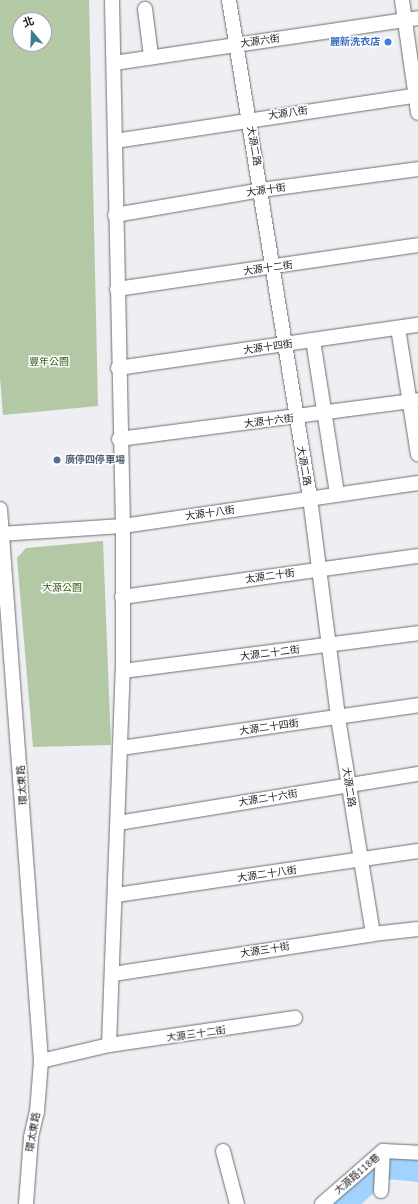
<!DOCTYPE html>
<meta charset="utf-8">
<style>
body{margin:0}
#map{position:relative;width:418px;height:1204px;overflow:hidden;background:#eeeef3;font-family:"PT Sans","Noto Sans TC",sans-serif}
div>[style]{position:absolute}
.green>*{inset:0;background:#b3c9a5}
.river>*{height:25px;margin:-12.5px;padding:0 12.5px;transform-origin:12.5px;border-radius:12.5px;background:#a1d3fe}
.roads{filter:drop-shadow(0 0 1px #6e6e73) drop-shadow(0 0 1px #6e6e73)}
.minor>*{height:14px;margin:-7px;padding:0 7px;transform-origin:7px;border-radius:7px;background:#fff}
.dots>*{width:11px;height:11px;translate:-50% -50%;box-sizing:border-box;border:2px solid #fff;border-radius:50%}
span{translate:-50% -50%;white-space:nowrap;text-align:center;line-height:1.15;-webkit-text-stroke:3px #fff;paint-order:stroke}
.street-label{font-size:10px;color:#242426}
.shop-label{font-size:10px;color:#366cbe;font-weight:700}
.right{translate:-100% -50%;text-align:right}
.park-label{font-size:10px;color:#33590e}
.service-label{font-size:10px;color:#4e5e75;font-weight:700}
.left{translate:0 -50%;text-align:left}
.north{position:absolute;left:12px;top:12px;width:40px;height:40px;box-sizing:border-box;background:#fff;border:1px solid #a7a7a8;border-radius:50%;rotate:341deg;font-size:11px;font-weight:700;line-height:16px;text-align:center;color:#242426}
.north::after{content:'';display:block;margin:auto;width:14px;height:18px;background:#3b7e8f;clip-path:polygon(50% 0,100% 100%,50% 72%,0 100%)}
</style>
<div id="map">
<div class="green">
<div style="clip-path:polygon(evenodd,0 0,89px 0,98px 406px,3px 415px,0 378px,0 0,20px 20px,44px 20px,44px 44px,20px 44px,20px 20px)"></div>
<div style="clip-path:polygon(103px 541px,111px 745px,33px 747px,17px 558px,26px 548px)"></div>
</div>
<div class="river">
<div style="left:342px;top:1204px;width:53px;rotate:-42.7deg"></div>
<div style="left:381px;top:1168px;width:8px;rotate:-14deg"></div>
<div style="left:389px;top:1166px;width:29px;rotate:6deg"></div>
</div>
<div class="roads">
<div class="minor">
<div style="left:229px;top:0;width:505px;rotate:80.76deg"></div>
<div style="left:310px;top:498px;width:222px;rotate:82.7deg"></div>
<div style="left:338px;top:718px;width:219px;rotate:80.8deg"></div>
<div style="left:402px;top:0;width:114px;rotate:81.9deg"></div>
<div style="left:145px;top:9px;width:47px;rotate:82.7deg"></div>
<div style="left:114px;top:63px;width:307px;rotate:-8.4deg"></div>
<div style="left:115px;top:141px;width:306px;rotate:-8.6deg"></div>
<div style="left:115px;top:215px;width:148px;rotate:-9.7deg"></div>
<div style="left:261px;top:190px;width:158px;rotate:-7.6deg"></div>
<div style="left:117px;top:289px;width:304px;rotate:-8.3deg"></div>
<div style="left:398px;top:328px;width:128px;rotate:81deg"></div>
<div style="left:313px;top:340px;width:155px;rotate:81.1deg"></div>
<div style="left:118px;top:368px;width:303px;rotate:-8.2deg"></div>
<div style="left:119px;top:439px;width:302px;rotate:-7.4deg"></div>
<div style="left:0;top:509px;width:554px;rotate:85.75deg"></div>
<div style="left:41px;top:1061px;width:70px;rotate:-13.2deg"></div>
<div style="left:109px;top:1045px;width:188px;rotate:-8.3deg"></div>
<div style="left:0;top:534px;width:123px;rotate:-3.7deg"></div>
<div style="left:123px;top:526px;width:298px;rotate:-8.3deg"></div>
<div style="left:122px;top:597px;width:299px;rotate:-7.9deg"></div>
<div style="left:123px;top:671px;width:297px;rotate:-7.3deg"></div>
<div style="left:121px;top:748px;width:300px;rotate:-8.2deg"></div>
<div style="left:118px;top:823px;width:304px;rotate:-9.3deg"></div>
<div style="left:116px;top:895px;width:305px;rotate:-8.3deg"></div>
<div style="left:113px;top:974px;width:263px;rotate:-8.7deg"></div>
<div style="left:373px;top:934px;width:45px;rotate:-6.3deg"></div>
<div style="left:109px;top:1045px;width:374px;rotate:-87.9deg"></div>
<div style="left:123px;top:671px;width:145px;rotate:-90deg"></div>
<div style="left:123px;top:526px;width:526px;rotate:-91.2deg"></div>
<div style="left:223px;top:1151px;width:55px;rotate:75.2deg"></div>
<div style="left:381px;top:1191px;width:40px;rotate:-87.1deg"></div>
<div style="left:26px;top:1204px;width:67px;rotate:-85.7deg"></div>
<div style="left:31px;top:1137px;width:26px;rotate:-77deg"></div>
<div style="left:37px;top:1112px;width:51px;rotate:-85.5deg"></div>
<div style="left:322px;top:1204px;width:81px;rotate:-41deg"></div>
<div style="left:383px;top:1151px;width:35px;rotate:3deg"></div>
</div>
</div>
<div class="dots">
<div style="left:388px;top:42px;background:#3f7fe0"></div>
<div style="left:57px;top:460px;background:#5c6f8a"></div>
</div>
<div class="street-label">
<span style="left:260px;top:41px;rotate:-8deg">大源六街</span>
<span style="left:288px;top:113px;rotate:-8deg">大源八街</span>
<span style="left:254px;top:146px;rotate:80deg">大源二路</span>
<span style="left:266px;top:190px;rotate:-8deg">大源十街</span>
<span style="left:268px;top:268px;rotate:-8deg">大源十二街</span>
<span style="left:268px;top:347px;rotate:-8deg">大源十四街</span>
<span style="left:269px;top:421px;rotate:-7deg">大源十六街</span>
<span style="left:304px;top:466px;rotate:80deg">大源二路</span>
<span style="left:210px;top:513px;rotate:-8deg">大源十八街</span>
<span style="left:270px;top:576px;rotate:-8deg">太源二十街</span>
<span style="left:270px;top:653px;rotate:-7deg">大源二十二街</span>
<span style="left:269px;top:727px;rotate:-8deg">大源二十四街</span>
<span style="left:22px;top:785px;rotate:-94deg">環太東路</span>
<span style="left:349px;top:787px;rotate:81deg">大源二路</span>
<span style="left:268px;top:798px;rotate:-9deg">大源二十六街</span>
<span style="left:267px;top:874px;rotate:-8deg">大源二十八街</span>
<span style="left:265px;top:950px;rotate:-9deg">大源三十街</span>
<span style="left:196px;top:1034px;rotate:-8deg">大源三十二街</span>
<span style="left:33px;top:1132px;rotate:-80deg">環太東路</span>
<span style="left:357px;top:1174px;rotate:-41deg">大源路118巷</span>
</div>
<div class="shop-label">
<span class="right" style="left:380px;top:42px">麗新洗衣店</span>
</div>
<div class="park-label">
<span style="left:49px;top:362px">豐年公園</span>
<span style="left:62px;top:588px">大源公園</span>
</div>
<div class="service-label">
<span class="left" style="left:65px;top:460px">廣停四停車場</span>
</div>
<div class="north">北</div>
</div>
